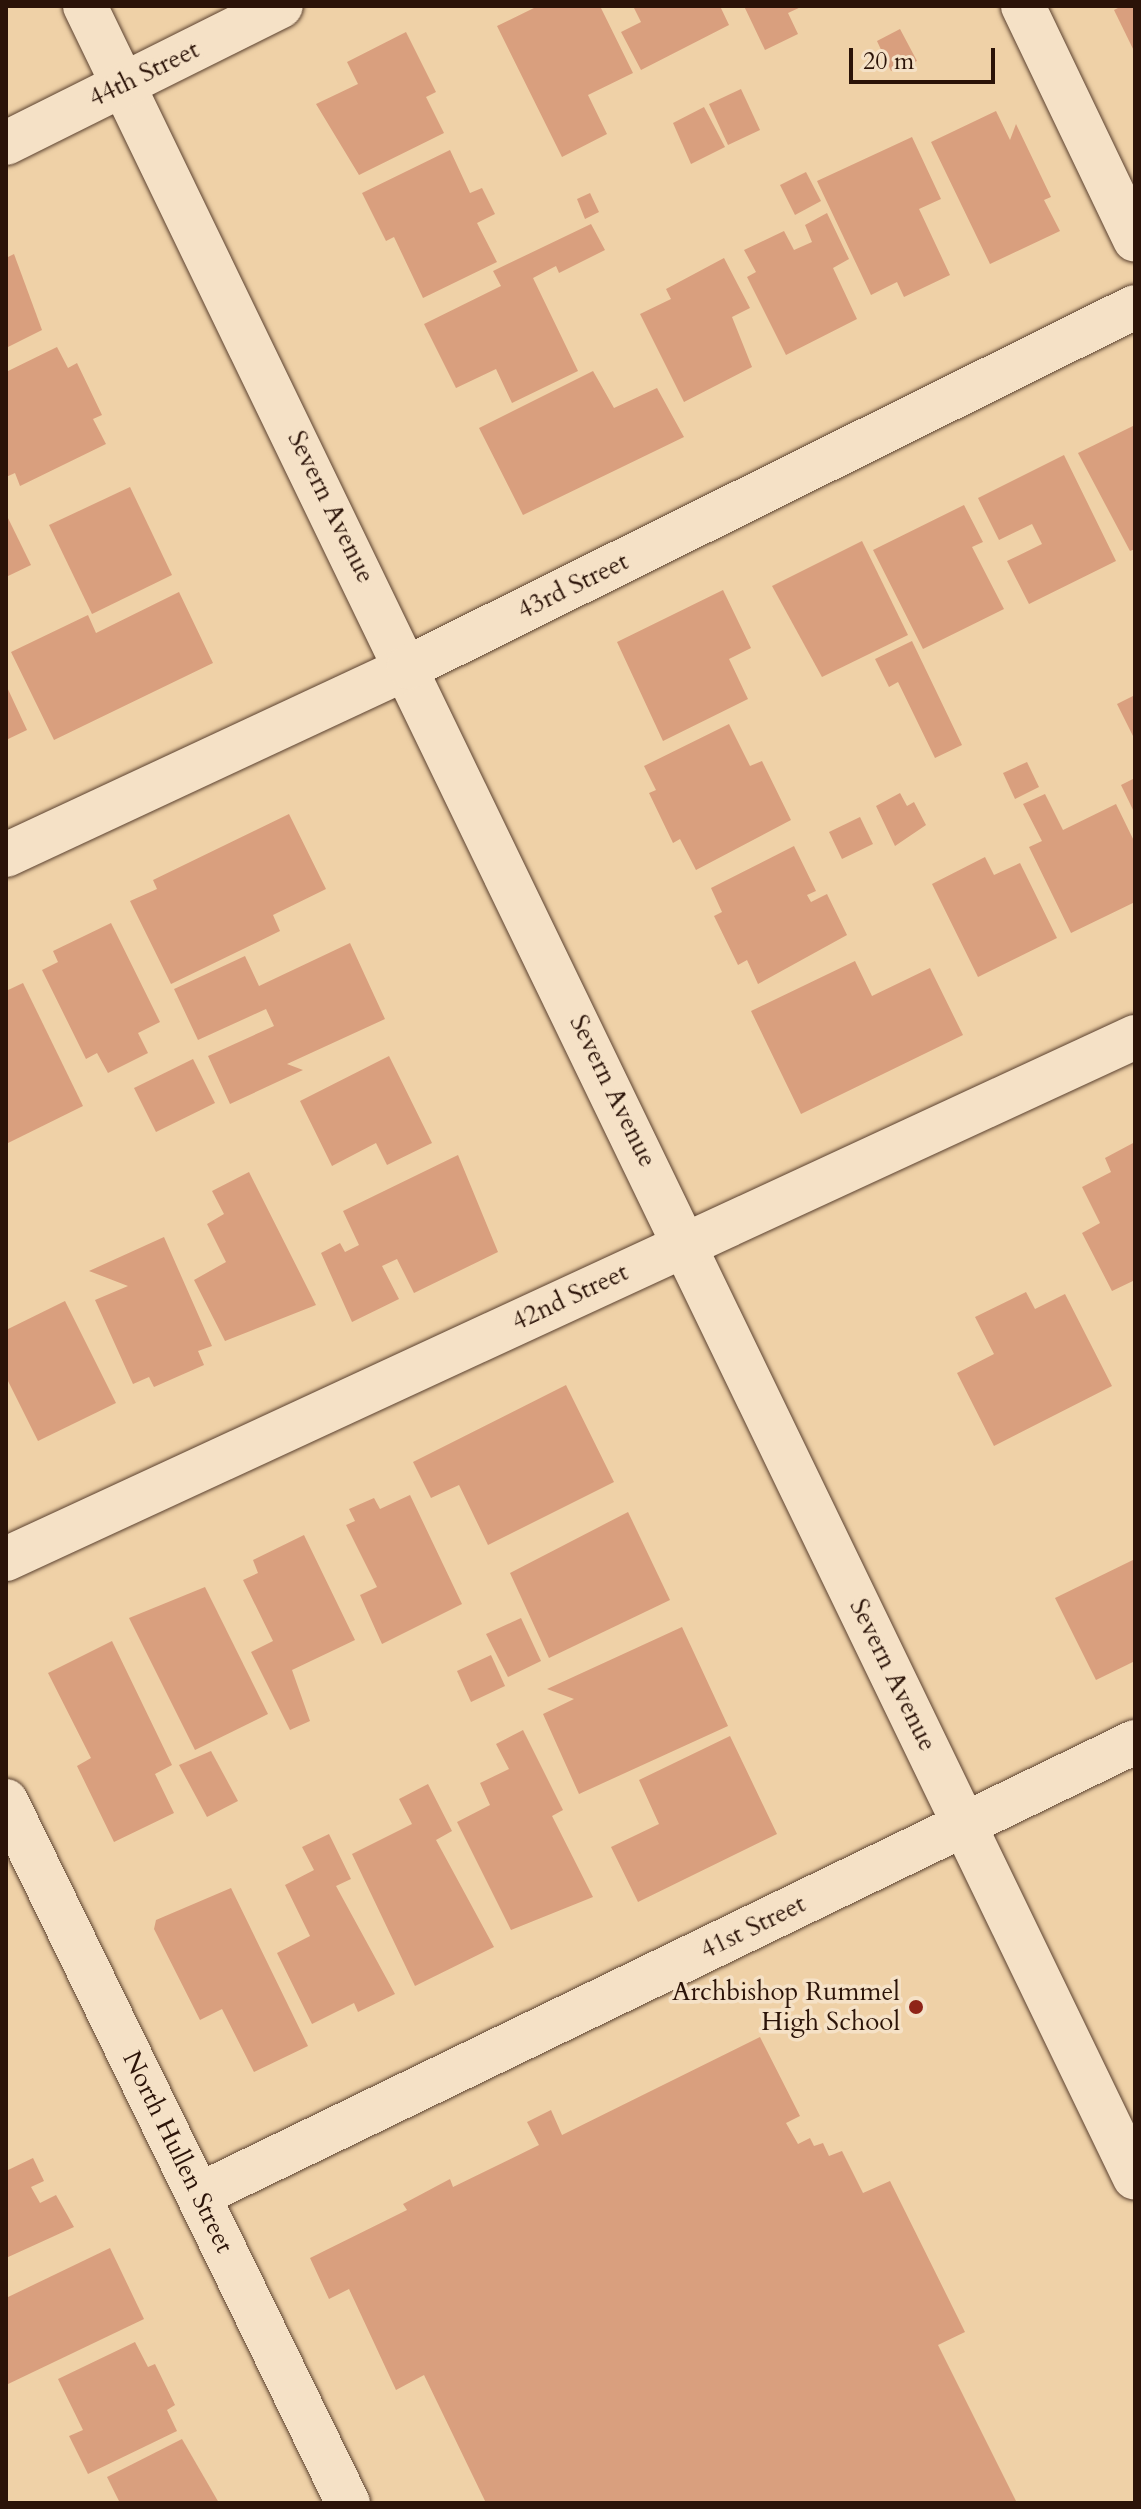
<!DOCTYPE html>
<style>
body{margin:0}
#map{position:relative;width:1141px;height:2509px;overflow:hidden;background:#efd1a7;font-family:Cardo,serif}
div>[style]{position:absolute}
.building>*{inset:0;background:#d99f7e}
.roads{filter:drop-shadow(0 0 2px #5c4230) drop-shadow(0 0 2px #5c4230)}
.minor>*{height:44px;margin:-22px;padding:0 22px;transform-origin:22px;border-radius:22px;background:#f5e1c6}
.dots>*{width:22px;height:22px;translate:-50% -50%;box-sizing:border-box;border:4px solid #f5e1c6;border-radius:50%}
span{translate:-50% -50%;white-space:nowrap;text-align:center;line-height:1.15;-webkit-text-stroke:7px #f5e1c6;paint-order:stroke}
.street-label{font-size:26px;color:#2b1308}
.poi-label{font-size:26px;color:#2b1308}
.right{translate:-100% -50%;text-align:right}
.frame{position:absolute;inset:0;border:8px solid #2b1308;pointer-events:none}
.scale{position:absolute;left:849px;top:48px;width:146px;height:36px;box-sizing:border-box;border:4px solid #2b1308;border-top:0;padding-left:10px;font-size:24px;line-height:28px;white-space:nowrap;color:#2b1308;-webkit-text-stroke:6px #f5e1c6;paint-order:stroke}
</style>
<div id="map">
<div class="building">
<div style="clip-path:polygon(538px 6px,600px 6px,633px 73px,588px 95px,607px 134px,562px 157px,497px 26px)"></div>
<div style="clip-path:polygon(633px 6px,720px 6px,729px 25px,641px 70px,621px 32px,641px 22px)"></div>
<div style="clip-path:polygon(744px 6px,803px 6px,788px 13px,798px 34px,765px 50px)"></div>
<div style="clip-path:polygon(1122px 6px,1135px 6px,1135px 53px,1114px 10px)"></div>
<div style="clip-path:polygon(900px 29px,917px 61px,891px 71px,877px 41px)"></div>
<div style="clip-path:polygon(406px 32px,436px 92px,426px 97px,444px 133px,359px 175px,316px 104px,358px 84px,347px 62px)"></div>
<div style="clip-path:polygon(741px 89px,760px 130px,728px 145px,709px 104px)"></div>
<div style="clip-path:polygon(704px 107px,725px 147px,691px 164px,673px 123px)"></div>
<div style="clip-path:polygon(996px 111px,1010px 140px,1016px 124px,1051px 197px,1044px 200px,1060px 231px,990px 264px,931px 142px)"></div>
<div style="clip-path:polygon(912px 137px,941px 199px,919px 209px,950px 275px,904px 297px,897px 282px,871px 295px,817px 181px)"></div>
<div style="clip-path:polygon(450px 150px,470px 193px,482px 188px,495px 214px,477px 223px,497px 262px,423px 298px,394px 237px,386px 241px,362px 193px)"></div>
<div style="clip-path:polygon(806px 172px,821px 201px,795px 215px,780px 185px)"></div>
<div style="clip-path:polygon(590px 193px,599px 212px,585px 219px,577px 199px)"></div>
<div style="clip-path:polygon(827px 213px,849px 259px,833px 268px,857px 319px,786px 355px,747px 277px,756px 272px,744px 250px,784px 231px,794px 250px,812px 242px,805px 225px)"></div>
<div style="clip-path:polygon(591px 224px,605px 250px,559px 273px,556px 266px,533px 278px,578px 371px,512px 403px,496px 369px,456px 388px,424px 324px,501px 286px,493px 271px)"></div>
<div style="clip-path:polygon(14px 254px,42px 330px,6px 348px,6px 258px)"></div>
<div style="clip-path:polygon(724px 258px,750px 308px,732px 317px,752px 367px,684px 402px,640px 314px,671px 299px,666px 289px)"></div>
<div style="clip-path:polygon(57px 347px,68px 368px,77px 363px,102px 415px,93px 419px,106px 444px,20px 486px,15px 473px,6px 477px,6px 372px)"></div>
<div style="clip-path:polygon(593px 371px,614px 408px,657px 388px,684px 437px,523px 515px,479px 428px)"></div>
<div style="clip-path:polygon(1135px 425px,1135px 549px,1130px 551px,1078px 453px)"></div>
<div style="clip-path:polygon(1064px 455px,1116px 561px,1029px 604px,1007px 561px,1042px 544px,1032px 524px,999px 540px,978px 498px)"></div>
<div style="clip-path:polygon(130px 487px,172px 575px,92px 614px,49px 525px)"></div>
<div style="clip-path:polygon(964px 505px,983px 542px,972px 547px,1004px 609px,923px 649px,873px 550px)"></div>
<div style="clip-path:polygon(6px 514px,31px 565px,6px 577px)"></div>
<div style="clip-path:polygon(862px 541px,908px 635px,822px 677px,772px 586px)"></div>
<div style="clip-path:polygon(723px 590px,751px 648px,729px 659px,748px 699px,663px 741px,617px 642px)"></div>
<div style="clip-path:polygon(179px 592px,213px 663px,54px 740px,11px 652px,88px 615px,96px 633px)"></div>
<div style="clip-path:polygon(912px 641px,962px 745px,935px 758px,898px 682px,889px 687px,875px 659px)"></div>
<div style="clip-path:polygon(6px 685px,27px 730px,6px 740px)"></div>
<div style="clip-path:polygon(1135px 695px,1135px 740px,1117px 704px)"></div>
<div style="clip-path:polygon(729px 724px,750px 766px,762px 761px,791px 820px,696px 870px,680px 839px,673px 843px,649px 793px,656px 790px,644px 766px)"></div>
<div style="clip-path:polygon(1027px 762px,1039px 787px,1015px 799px,1003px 773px)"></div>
<div style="clip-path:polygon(1135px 778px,1135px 814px,1121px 785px)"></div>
<div style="clip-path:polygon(900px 793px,907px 806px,914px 802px,926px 825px,895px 846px,876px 806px)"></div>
<div style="clip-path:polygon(1045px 794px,1063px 830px,1116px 804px,1135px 843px,1135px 902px,1071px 933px,1029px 847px,1042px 841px,1023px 804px)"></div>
<div style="clip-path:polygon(289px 814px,326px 889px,273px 915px,280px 931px,171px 984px,130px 901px,157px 889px,153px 880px)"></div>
<div style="clip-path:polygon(860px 817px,873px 844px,842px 859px,829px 832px)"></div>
<div style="clip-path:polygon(794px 846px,816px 891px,807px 895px,811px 902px,827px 894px,847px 935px,758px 984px,747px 960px,738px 965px,714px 916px,722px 912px,711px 888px)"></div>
<div style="clip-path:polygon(985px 857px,994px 875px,1020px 863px,1057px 938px,978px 977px,932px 884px)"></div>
<div style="clip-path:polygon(111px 923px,160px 1022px,138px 1033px,148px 1053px,108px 1073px,97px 1053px,86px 1059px,42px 970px,58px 962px,53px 951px)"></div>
<div style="clip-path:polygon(350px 943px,385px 1019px,287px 1064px,303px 1070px,230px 1104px,208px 1056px,274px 1026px,266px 1009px,198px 1040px,174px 989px,245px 956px,259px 986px)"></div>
<div style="clip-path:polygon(855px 961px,872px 996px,930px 968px,963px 1035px,801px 1114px,751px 1011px)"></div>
<div style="clip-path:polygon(23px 983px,83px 1106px,6px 1144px,6px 991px)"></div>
<div style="clip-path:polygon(389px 1056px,432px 1143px,387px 1165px,376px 1143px,332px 1166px,300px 1101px)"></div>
<div style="clip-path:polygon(193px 1059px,215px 1103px,156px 1132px,134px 1088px)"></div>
<div style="clip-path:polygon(1135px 1142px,1135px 1280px,1112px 1291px,1082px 1233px,1100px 1223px,1082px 1187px,1111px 1172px,1105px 1158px)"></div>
<div style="clip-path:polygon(458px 1155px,498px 1252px,414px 1293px,397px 1259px,382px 1266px,399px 1299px,352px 1322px,321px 1253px,340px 1243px,345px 1252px,359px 1245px,343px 1211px)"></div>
<div style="clip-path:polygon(249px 1172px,316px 1305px,225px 1341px,194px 1280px,226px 1262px,207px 1224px,224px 1214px,212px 1191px)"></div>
<div style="clip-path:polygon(164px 1237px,212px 1346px,198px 1351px,204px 1365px,154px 1387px,149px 1377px,133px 1384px,95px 1300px,128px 1286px,89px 1271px)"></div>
<div style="clip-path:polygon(1026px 1292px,1035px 1309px,1065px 1294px,1112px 1386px,994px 1446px,957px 1373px,994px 1354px,975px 1317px)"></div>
<div style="clip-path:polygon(65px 1301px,116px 1403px,38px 1441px,6px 1377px,6px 1330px)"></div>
<div style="clip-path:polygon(566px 1385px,614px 1482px,488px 1545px,459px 1485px,431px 1498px,413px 1462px)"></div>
<div style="clip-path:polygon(410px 1495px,462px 1604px,382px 1644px,360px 1595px,377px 1587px,346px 1525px,355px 1521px,349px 1509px,374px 1498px,380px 1509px)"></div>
<div style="clip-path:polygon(628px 1512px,670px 1600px,549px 1658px,510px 1573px)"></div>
<div style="clip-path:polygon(304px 1535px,355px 1640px,292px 1670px,310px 1721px,290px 1730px,251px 1652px,273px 1641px,243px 1580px,258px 1573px,253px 1560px)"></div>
<div style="clip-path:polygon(1135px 1559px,1135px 1661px,1096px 1680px,1055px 1598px)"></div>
<div style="clip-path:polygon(205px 1587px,268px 1714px,195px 1750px,129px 1618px)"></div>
<div style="clip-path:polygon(521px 1618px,541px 1661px,508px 1677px,486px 1634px)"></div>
<div style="clip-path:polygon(682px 1627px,728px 1726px,579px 1794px,543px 1714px,574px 1699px,547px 1689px)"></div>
<div style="clip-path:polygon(112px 1641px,172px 1765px,155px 1774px,174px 1813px,114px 1842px,77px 1766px,91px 1758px,48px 1673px)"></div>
<div style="clip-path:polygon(491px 1655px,505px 1686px,471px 1702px,457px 1671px)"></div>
<div style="clip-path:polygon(523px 1730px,563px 1810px,552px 1816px,593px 1897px,511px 1930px,457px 1822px,490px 1805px,480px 1783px,509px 1769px,496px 1744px)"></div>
<div style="clip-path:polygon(730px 1736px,777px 1834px,638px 1902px,611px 1847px,659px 1824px,639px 1780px)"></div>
<div style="clip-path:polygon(211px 1751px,238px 1801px,207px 1817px,179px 1765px)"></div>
<div style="clip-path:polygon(428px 1784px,452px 1831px,436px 1840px,494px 1947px,415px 1986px,352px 1854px,412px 1824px,399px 1799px)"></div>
<div style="clip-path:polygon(329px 1834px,351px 1879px,336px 1886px,395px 1994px,358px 2012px,354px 2003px,312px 2024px,277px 1953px,310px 1936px,285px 1885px,314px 1870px,302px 1847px)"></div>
<div style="clip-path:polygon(231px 1888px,308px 2046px,254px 2072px,222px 2009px,200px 2020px,154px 1929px,156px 1920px)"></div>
<div style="clip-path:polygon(760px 2037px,800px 2116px,786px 2123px,798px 2144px,810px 2138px,814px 2146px,823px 2143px,829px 2156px,842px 2151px,863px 2193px,890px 2181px,965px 2332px,938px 2345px,1017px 2503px,486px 2503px,424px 2375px,396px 2390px,349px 2289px,329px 2299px,310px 2258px,407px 2210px,403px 2204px,450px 2179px,453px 2187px,539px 2145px,527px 2122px,551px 2110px,562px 2135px)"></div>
<div style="clip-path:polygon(33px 2158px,44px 2181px,31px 2187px,40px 2203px,56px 2195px,74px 2227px,6px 2258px,6px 2171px)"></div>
<div style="clip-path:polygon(110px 2248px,144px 2319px,6px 2385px,6px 2298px)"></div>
<div style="clip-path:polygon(135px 2342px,148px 2367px,155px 2364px,175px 2405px,167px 2410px,177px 2431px,88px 2474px,69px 2436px,83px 2430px,58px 2379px)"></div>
<div style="clip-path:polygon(182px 2439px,219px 2503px,120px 2503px,107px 2477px)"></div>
</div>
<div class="roads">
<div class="minor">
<div style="left:85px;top:6px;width:2412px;rotate:64.2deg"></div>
<div style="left:1023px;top:6px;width:259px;rotate:64.4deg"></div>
<div style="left:6px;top:143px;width:307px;rotate:-26.5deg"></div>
<div style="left:6px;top:855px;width:445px;rotate:-25deg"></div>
<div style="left:409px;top:667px;width:810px;rotate:-26.38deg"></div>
<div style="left:6px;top:1559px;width:1244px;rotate:-24.81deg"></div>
<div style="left:6px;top:1801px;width:781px;rotate:64.03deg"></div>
<div style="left:199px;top:2195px;width:1040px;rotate:-25.83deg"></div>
</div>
</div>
<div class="dots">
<div style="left:916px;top:2007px;background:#8f2418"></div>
</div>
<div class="street-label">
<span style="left:144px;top:74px;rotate:-26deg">44th Street</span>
<span style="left:331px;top:507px;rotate:64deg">Severn Avenue</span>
<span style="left:573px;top:586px;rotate:-26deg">43rd Street</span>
<span style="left:613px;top:1091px;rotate:64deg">Severn Avenue</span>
<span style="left:570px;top:1297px;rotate:-25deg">42nd Street</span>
<span style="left:893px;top:1675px;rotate:64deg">Severn Avenue</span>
<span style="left:753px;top:1927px;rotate:-26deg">41st Street</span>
<span style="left:178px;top:2152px;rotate:64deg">North Hullen Street</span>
</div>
<div class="poi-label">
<span class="right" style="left:900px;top:2007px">Archbishop Rummel<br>High School</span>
</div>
<div class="frame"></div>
<div class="scale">20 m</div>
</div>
